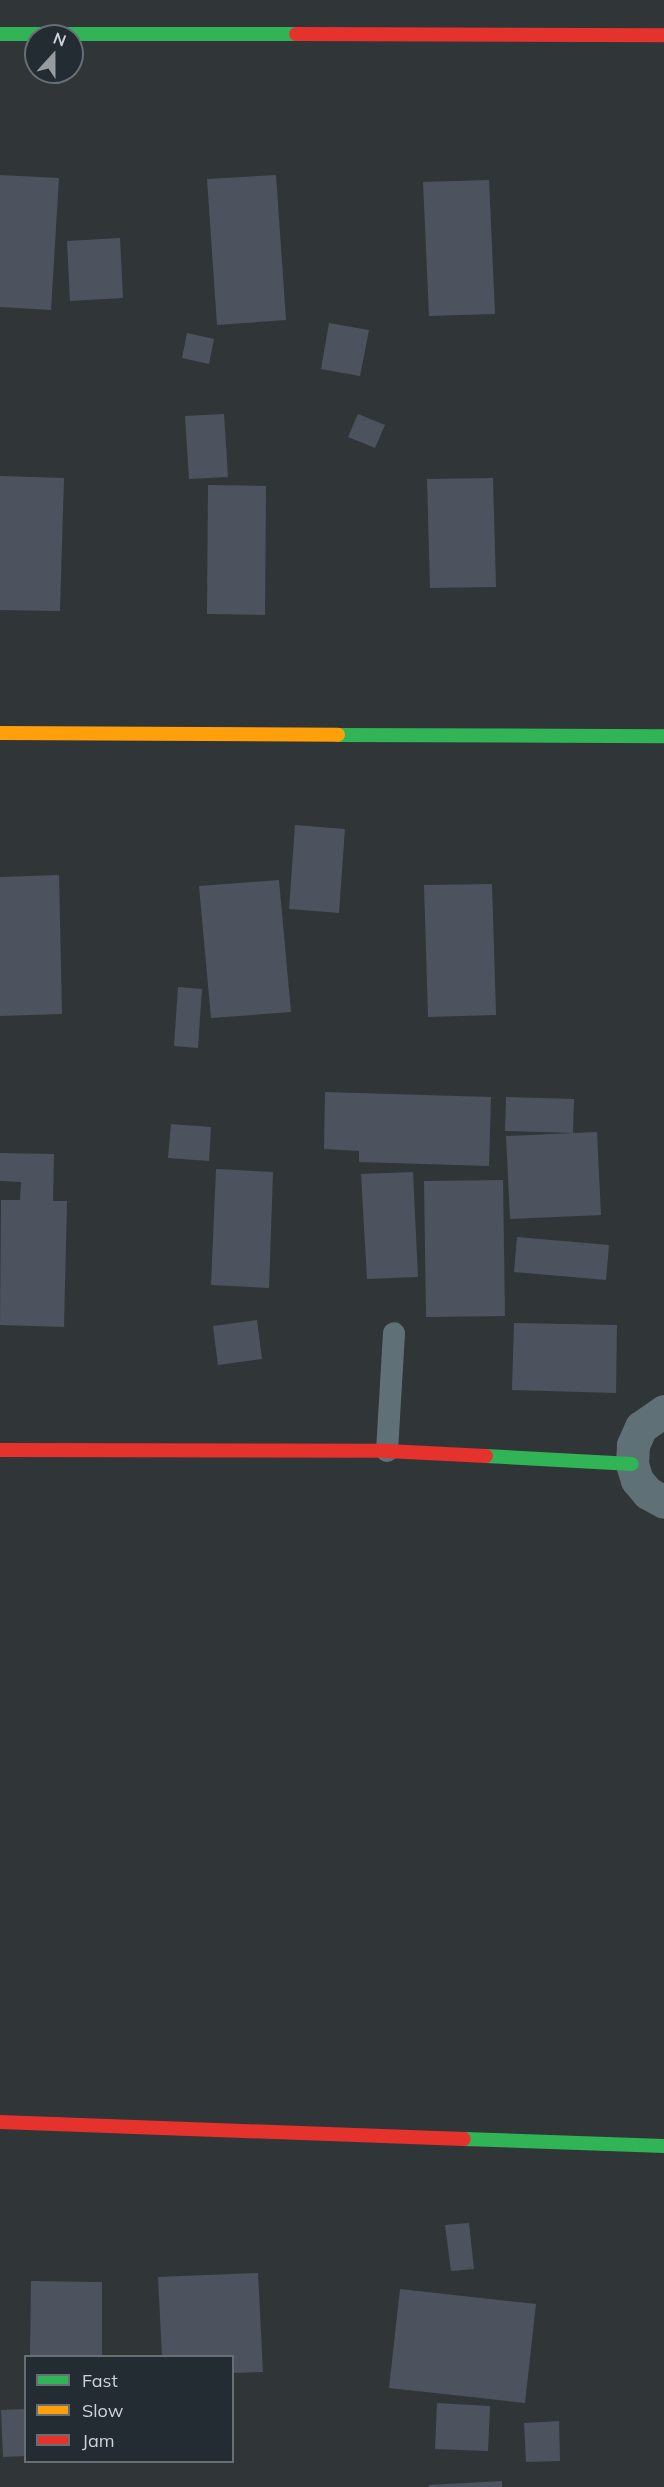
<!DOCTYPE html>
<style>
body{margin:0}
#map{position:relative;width:664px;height:2487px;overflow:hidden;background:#303538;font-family:Mulish,sans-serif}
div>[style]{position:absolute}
.building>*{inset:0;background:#4d535e}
.lane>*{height:22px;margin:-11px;padding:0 11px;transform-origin:11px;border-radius:11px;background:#5f7176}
.street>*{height:33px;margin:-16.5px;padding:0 16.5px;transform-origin:16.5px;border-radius:16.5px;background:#5f7176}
.fast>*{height:14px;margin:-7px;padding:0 7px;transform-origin:7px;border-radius:7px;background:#30b455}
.slow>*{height:14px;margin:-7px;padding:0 7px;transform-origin:7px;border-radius:7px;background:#ff9f0a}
.jam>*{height:14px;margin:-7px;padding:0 7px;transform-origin:7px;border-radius:7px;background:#e5322d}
span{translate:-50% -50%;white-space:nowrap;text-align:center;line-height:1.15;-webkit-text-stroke:6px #232c32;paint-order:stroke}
.legend{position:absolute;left:24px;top:2355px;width:210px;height:108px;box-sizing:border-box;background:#232c32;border:2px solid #676f74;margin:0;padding:8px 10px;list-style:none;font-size:18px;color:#cdd3d7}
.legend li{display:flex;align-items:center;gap:12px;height:30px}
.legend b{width:30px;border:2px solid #676f74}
.north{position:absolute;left:24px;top:24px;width:60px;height:60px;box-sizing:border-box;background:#232c32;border:2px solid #676f74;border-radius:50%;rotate:21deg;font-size:16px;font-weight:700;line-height:24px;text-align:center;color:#cdd3d7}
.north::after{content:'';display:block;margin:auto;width:21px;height:27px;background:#969c9f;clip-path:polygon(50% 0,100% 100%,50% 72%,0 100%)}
</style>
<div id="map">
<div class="building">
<div style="clip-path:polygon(0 175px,59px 178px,51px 310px,0 307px)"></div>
<div style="clip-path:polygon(276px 175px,286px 320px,217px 325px,207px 179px)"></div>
<div style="clip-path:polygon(489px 180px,495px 314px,429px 316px,423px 182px)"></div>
<div style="clip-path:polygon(120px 238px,123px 298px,70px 301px,67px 241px)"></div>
<div style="clip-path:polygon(329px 323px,369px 330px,360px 376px,321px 369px)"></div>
<div style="clip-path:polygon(187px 333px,214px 339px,209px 364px,182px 358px)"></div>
<div style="clip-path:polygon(224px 414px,228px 477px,189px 479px,185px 416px)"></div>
<div style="clip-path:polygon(358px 414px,385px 425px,375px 448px,348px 437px)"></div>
<div style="clip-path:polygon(0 476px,64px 478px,60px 611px,0 610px)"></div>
<div style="clip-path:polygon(493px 478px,496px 587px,430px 588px,427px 479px)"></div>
<div style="clip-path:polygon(208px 485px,266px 486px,265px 615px,207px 614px)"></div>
<div style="clip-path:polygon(295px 825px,345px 829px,339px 913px,289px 909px)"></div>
<div style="clip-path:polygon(59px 875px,62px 1014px,0 1016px,0 877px)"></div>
<div style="clip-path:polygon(279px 880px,291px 1012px,211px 1018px,199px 886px)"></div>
<div style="clip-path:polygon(492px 884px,496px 1015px,428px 1017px,424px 885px)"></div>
<div style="clip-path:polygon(178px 987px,202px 989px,198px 1048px,174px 1046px)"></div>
<div style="clip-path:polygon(325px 1092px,491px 1097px,489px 1166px,359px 1162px,359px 1151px,324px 1149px)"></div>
<div style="clip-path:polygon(506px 1097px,574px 1099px,573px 1133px,505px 1131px)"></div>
<div style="clip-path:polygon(171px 1124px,211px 1127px,209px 1161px,168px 1158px)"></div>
<div style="clip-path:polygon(597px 1132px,601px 1215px,510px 1219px,506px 1136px)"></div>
<div style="clip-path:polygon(0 1153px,54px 1154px,53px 1201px,67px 1201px,64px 1327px,0 1325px,1px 1200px,20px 1200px,21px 1182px,0 1181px)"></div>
<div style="clip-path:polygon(216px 1169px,273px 1172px,269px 1288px,211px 1285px)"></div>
<div style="clip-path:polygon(413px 1172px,418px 1277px,367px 1279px,361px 1174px)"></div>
<div style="clip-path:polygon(503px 1180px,505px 1316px,426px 1317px,424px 1181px)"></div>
<div style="clip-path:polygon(517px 1237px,609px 1245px,606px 1280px,514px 1272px)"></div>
<div style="clip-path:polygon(257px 1320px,262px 1359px,218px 1365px,213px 1326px)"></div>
<div style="clip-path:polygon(514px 1323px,617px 1325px,616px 1393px,512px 1390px)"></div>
<div style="clip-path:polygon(469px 2223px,474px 2269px,451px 2271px,445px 2225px)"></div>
<div style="clip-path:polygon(258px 2273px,263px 2372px,232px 2373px,232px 2356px,162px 2356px,158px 2277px)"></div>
<div style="clip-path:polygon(31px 2281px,102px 2282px,102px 2356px,30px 2356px)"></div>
<div style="clip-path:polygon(400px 2289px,536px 2304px,525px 2403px,389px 2388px)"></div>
<div style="clip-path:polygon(437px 2403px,490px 2406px,488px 2451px,435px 2449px)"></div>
<div style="clip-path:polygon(26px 2409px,26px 2456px,3px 2457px,1px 2410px)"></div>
<div style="clip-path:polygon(559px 2421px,560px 2461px,526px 2462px,524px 2423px)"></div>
<div style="clip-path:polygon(502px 2481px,502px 2487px,429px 2487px,429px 2485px)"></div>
</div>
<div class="lane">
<div style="left:387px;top:1451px;width:118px;rotate:-86.6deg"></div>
</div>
<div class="street">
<div style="left:664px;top:1411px;width:28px;rotate:145deg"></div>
<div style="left:641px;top:1427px;width:20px;rotate:114deg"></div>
<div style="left:633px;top:1445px;width:19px;rotate:93deg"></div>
<div style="left:632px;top:1464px;width:17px;rotate:73deg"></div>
<div style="left:637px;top:1480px;width:17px;rotate:50deg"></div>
<div style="left:648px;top:1493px;width:18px;rotate:29deg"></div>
</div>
<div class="fast">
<div style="left:0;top:34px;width:296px"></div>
<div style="left:338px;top:735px;width:326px;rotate:0.2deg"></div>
<div style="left:486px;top:1456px;width:146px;rotate:3.1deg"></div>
<div style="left:464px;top:2139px;width:200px;rotate:2deg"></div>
</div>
<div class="slow">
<div style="left:0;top:733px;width:338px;rotate:0.3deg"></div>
</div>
<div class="jam">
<div style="left:296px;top:34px;width:368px;rotate:0.2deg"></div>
<div style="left:0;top:1450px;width:387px;rotate:0.1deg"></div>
<div style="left:387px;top:1451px;width:99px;rotate:2.9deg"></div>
<div style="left:0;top:2122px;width:464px;rotate:2.1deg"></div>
</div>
<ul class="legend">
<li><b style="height:8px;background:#30b455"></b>Fast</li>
<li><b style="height:8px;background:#ff9f0a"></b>Slow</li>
<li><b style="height:8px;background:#e5322d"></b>Jam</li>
</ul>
<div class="north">N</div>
</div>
